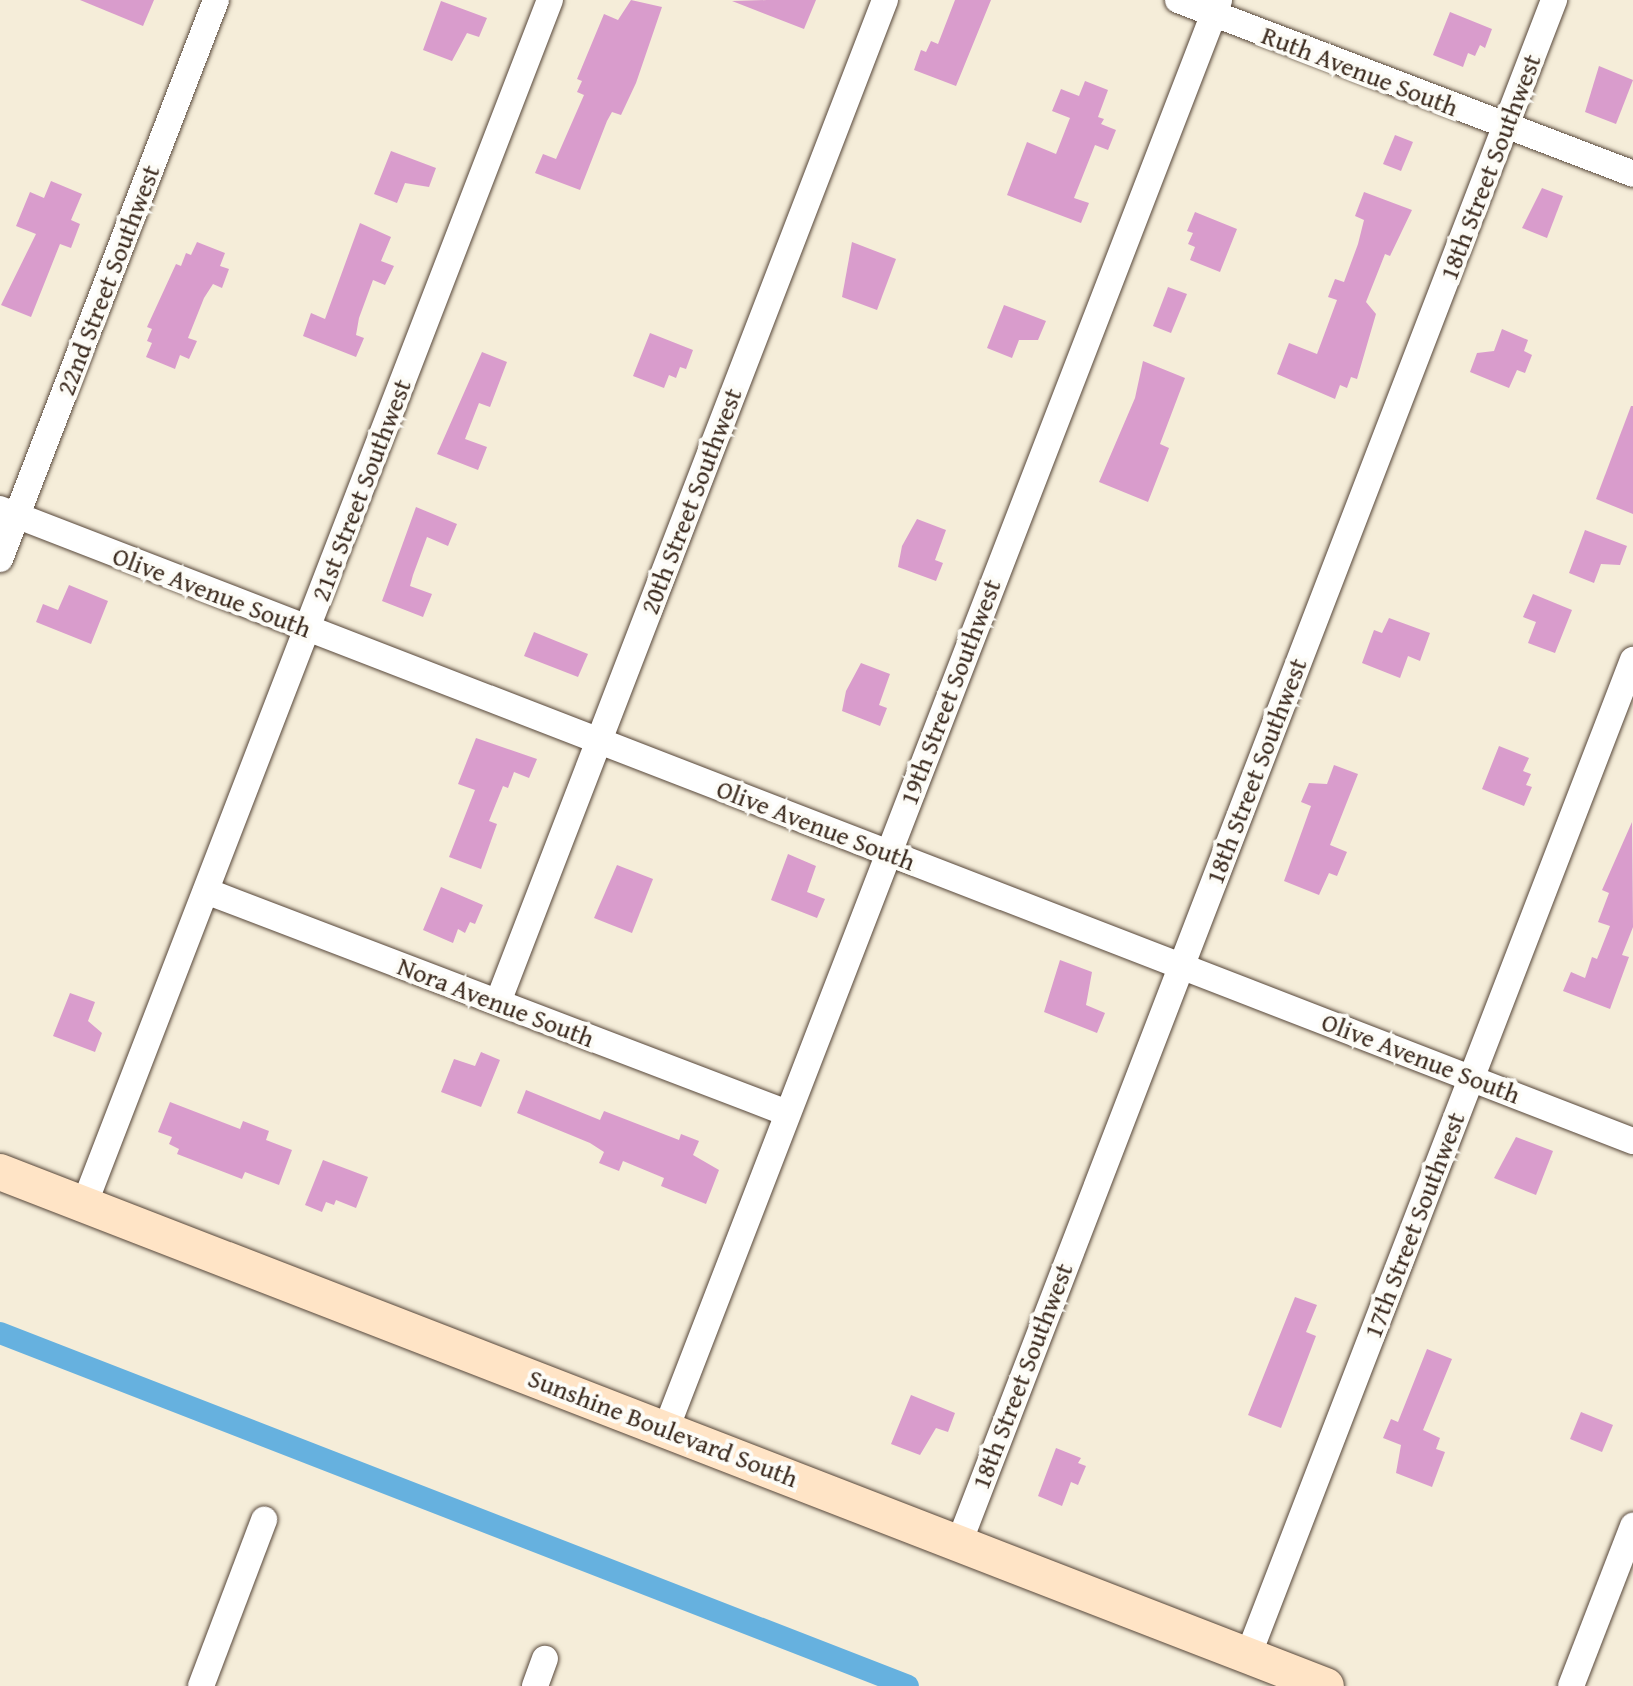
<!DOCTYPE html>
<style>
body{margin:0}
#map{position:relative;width:1633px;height:1686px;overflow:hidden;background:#f5edd9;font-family:"Gentium Book Plus",serif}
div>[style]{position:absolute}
.canal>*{height:22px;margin:-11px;padding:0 11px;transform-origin:11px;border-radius:11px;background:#66b1df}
.building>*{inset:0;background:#d99ccc}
.roads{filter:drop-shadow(0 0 2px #57473a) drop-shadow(0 0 2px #57473a)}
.street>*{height:26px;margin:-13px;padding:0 13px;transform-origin:13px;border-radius:13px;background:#fff}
.secondary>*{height:36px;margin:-18px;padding:0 18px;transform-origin:18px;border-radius:18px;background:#ffe4c6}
span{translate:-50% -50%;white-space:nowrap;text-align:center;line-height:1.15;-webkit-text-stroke:8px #fdfcf7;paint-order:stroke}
.street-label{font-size:26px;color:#3b2a1e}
</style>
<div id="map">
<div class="canal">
<div style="left:0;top:1333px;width:974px;rotate:21.24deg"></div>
</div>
<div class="building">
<div style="clip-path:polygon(80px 0,154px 0,143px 26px)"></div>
<div style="clip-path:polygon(631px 0,662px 7px,636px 83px,621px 115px,612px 112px,607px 121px,580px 190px,535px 173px,543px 154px,556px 159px,584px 95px,577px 92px,582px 81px,577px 79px,604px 14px,618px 20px)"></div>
<div style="clip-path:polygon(767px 0,816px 0,804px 29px,732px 1px)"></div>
<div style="clip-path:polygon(955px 0,991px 0,956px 86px,914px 70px,921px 50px,926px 52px,931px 41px,938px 44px)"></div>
<div style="clip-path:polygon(441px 1px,487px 18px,479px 37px,467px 33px,452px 61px,423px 50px)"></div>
<div style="clip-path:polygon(1450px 12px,1492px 29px,1485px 48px,1480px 45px,1475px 56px,1468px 53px,1463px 67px,1433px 55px)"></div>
<div style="clip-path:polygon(1599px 66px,1633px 80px,1616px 124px,1585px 112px)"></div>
<div style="clip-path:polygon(1085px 81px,1108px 90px,1098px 117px,1104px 119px,1101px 124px,1116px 130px,1108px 150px,1095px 145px,1074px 198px,1089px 203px,1081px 223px,1007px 195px,1027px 142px,1056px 154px,1070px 118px,1052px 111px,1061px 89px,1079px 96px)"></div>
<div style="clip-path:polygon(1395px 135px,1413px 142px,1401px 171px,1383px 164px)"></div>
<div style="clip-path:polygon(391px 151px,436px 168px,429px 187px,405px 183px,397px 203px,374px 194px)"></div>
<div style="clip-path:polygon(51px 181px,82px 194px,71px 220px,80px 224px,71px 248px,60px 244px,31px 317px,1px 305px,36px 234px,16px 226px,30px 192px,44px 198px)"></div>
<div style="clip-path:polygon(1542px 188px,1563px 196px,1547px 238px,1522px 228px)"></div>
<div style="clip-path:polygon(1364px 192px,1412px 210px,1390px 256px,1385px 254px,1366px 302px,1376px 314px,1357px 379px,1351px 377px,1347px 388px,1340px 385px,1335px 399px,1277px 374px,1289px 343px,1317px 354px,1337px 300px,1328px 297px,1335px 279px,1344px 282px,1358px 244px,1364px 220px,1355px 216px)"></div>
<div style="clip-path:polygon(1195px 212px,1237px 229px,1220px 272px,1190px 260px,1195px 247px,1188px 244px,1193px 233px,1187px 231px)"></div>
<div style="clip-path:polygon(360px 223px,391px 237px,381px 261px,394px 266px,385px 285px,373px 280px,359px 318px,356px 335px,364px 338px,356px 357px,303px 336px,311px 313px,325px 319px)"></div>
<div style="clip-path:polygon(197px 242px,225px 253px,220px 266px,229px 269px,222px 288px,213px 284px,204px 298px,188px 338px,197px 341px,189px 359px,180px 355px,175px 369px,146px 357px,152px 343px,147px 341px,152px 329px,147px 327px,176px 264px,181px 266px,186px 253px,191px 255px)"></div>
<div style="clip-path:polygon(852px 242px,896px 259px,877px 310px,842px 297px)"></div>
<div style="clip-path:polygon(1168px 287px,1187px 294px,1171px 333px,1153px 326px)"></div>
<div style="clip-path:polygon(1004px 305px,1046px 321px,1038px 340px,1019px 340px,1012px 358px,987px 348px)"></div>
<div style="clip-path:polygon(1502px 329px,1528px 340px,1524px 351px,1532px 355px,1525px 373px,1517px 370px,1509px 388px,1470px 372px,1477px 353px,1494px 351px)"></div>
<div style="clip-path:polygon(650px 333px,693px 350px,686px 369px,680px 367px,676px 378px,669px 375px,664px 388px,633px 376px)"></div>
<div style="clip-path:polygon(482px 352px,507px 362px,490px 407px,479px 403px,465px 439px,487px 447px,478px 470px,437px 454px)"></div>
<div style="clip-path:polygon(1143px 361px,1185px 378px,1160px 444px,1169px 448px,1148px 502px,1099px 482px,1135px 398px)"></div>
<div style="clip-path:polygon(1631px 406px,1633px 406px,1633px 514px,1596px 499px)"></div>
<div style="clip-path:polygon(416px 507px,457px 524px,448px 546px,427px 537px,413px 575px,410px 586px,432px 594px,423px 617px,382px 601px)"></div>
<div style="clip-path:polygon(917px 519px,946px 530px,935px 560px,943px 563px,936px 581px,898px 567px,902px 546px)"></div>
<div style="clip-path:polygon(1585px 530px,1627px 546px,1620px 565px,1601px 564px,1594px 583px,1569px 573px)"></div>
<div style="clip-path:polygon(69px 585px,108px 601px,91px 644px,36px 622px,43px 604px,58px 610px)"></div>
<div style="clip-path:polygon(1533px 594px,1572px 610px,1555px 653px,1528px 643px,1536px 622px,1523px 617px)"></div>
<div style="clip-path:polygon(1389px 618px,1430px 633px,1420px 661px,1408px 656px,1400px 678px,1362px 663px,1374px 630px,1382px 633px)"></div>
<div style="clip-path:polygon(534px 632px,588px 654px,578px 677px,524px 656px)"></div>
<div style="clip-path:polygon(861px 663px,890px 674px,879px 705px,887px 708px,880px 726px,842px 711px,846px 691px)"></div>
<div style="clip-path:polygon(476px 738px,537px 759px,529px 778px,514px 772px,508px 788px,503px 786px,489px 821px,497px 824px,481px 869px,449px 857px,475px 790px,458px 784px)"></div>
<div style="clip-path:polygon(1499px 746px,1529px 758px,1523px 771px,1531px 774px,1526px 785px,1532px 787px,1524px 806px,1482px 789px)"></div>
<div style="clip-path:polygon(1334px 765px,1358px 774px,1330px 845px,1347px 852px,1337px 876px,1329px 873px,1319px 895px,1284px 881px,1311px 806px,1301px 802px,1309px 783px,1327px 784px)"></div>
<div style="clip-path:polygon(1632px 822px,1633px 927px,1622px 955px,1629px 957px,1610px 1009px,1563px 991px,1571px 972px,1585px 978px,1592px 957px,1597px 959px,1610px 926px,1598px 922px,1609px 893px,1602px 890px)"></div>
<div style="clip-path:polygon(788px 854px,816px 866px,807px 892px,825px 899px,817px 918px,771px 900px)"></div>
<div style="clip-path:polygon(617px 865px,653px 879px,632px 933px,594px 918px)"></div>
<div style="clip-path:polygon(441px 887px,483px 905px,475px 924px,470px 922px,465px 933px,458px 929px,453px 943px,423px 930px)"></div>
<div style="clip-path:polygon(1060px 960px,1092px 972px,1086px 1005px,1105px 1013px,1097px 1033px,1044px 1012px)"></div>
<div style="clip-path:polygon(70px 993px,95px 1002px,88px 1021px,102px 1033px,95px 1052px,53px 1036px)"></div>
<div style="clip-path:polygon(481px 1052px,500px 1060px,481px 1107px,441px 1092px,454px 1059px,475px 1066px)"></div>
<div style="clip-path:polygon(526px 1090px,600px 1120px,604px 1111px,679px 1140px,681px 1134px,699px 1141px,693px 1155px,719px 1170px,706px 1204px,661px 1186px,664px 1178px,623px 1161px,619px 1171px,599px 1163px,604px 1152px,590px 1143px,517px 1113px)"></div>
<div style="clip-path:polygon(170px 1102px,240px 1129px,243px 1121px,269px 1131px,266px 1140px,292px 1150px,279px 1185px,245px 1172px,242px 1179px,177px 1154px,179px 1149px,169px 1144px,172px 1137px,158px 1132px)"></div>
<div style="clip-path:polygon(1516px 1137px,1553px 1151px,1536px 1195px,1494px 1178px)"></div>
<div style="clip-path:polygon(323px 1160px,368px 1177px,356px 1208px,336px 1200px,334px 1205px,326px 1202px,322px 1212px,305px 1205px)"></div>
<div style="clip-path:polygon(1295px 1297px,1317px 1305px,1306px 1332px,1316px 1336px,1281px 1428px,1248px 1415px)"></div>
<div style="clip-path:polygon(1427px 1349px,1452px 1359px,1423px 1430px,1440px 1438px,1436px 1449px,1445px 1452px,1432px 1487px,1396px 1473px,1401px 1445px,1383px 1438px,1391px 1419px,1398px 1422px)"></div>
<div style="clip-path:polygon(911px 1395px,955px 1413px,948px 1432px,936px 1428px,920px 1455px,891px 1444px)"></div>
<div style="clip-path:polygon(1581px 1412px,1613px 1425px,1602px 1452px,1570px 1439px)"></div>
<div style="clip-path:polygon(1056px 1448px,1081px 1458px,1078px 1463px,1086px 1466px,1078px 1485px,1071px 1482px,1062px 1506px,1038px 1496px)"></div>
</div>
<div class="roads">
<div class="street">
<div style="left:1178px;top:0;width:487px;rotate:20.9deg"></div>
<div style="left:0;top:509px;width:1751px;rotate:21.16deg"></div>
<div style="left:0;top:559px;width:599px;rotate:-68.87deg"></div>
<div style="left:206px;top:891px;width:622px;rotate:20.91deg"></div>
<div style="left:498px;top:1002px;width:1074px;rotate:-68.88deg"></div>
<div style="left:84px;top:1205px;width:1292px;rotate:-68.86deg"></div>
<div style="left:666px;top:1429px;width:1532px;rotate:-68.84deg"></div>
<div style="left:959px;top:1543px;width:1654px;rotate:-68.91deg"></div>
<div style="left:1248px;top:1656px;width:1068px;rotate:-68.87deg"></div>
<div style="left:201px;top:1686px;width:178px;rotate:-69.2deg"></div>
<div style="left:535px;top:1686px;width:29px;rotate:-70deg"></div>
<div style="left:1571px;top:1686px;width:172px;rotate:-68.8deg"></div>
</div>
<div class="secondary">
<div style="left:0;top:1172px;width:1422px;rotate:21.19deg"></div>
</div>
</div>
<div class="street-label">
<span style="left:1360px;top:71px;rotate:21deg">Ruth Avenue South</span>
<span style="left:1490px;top:167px;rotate:-69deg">18th Street Southwest</span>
<span style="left:108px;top:280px;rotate:-69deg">22nd Street Southwest</span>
<span style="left:361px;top:490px;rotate:-69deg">21st Street Southwest</span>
<span style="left:691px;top:501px;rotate:-69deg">20th Street Southwest</span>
<span style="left:212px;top:592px;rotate:21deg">Olive Avenue South</span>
<span style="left:950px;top:692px;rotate:-69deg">19th Street Southwest</span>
<span style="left:1256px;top:771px;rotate:-69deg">18th Street Southwest</span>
<span style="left:816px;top:825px;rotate:21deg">Olive Avenue South</span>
<span style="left:496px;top:1002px;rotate:21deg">Nora Avenue South</span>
<span style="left:1421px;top:1058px;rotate:21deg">Olive Avenue South</span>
<span style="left:1414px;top:1225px;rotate:-69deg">17th Street Southwest</span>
<span style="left:1022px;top:1376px;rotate:-69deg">18th Street Southwest</span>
<span style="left:663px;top:1428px;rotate:21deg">Sunshine Boulevard South</span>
</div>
</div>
